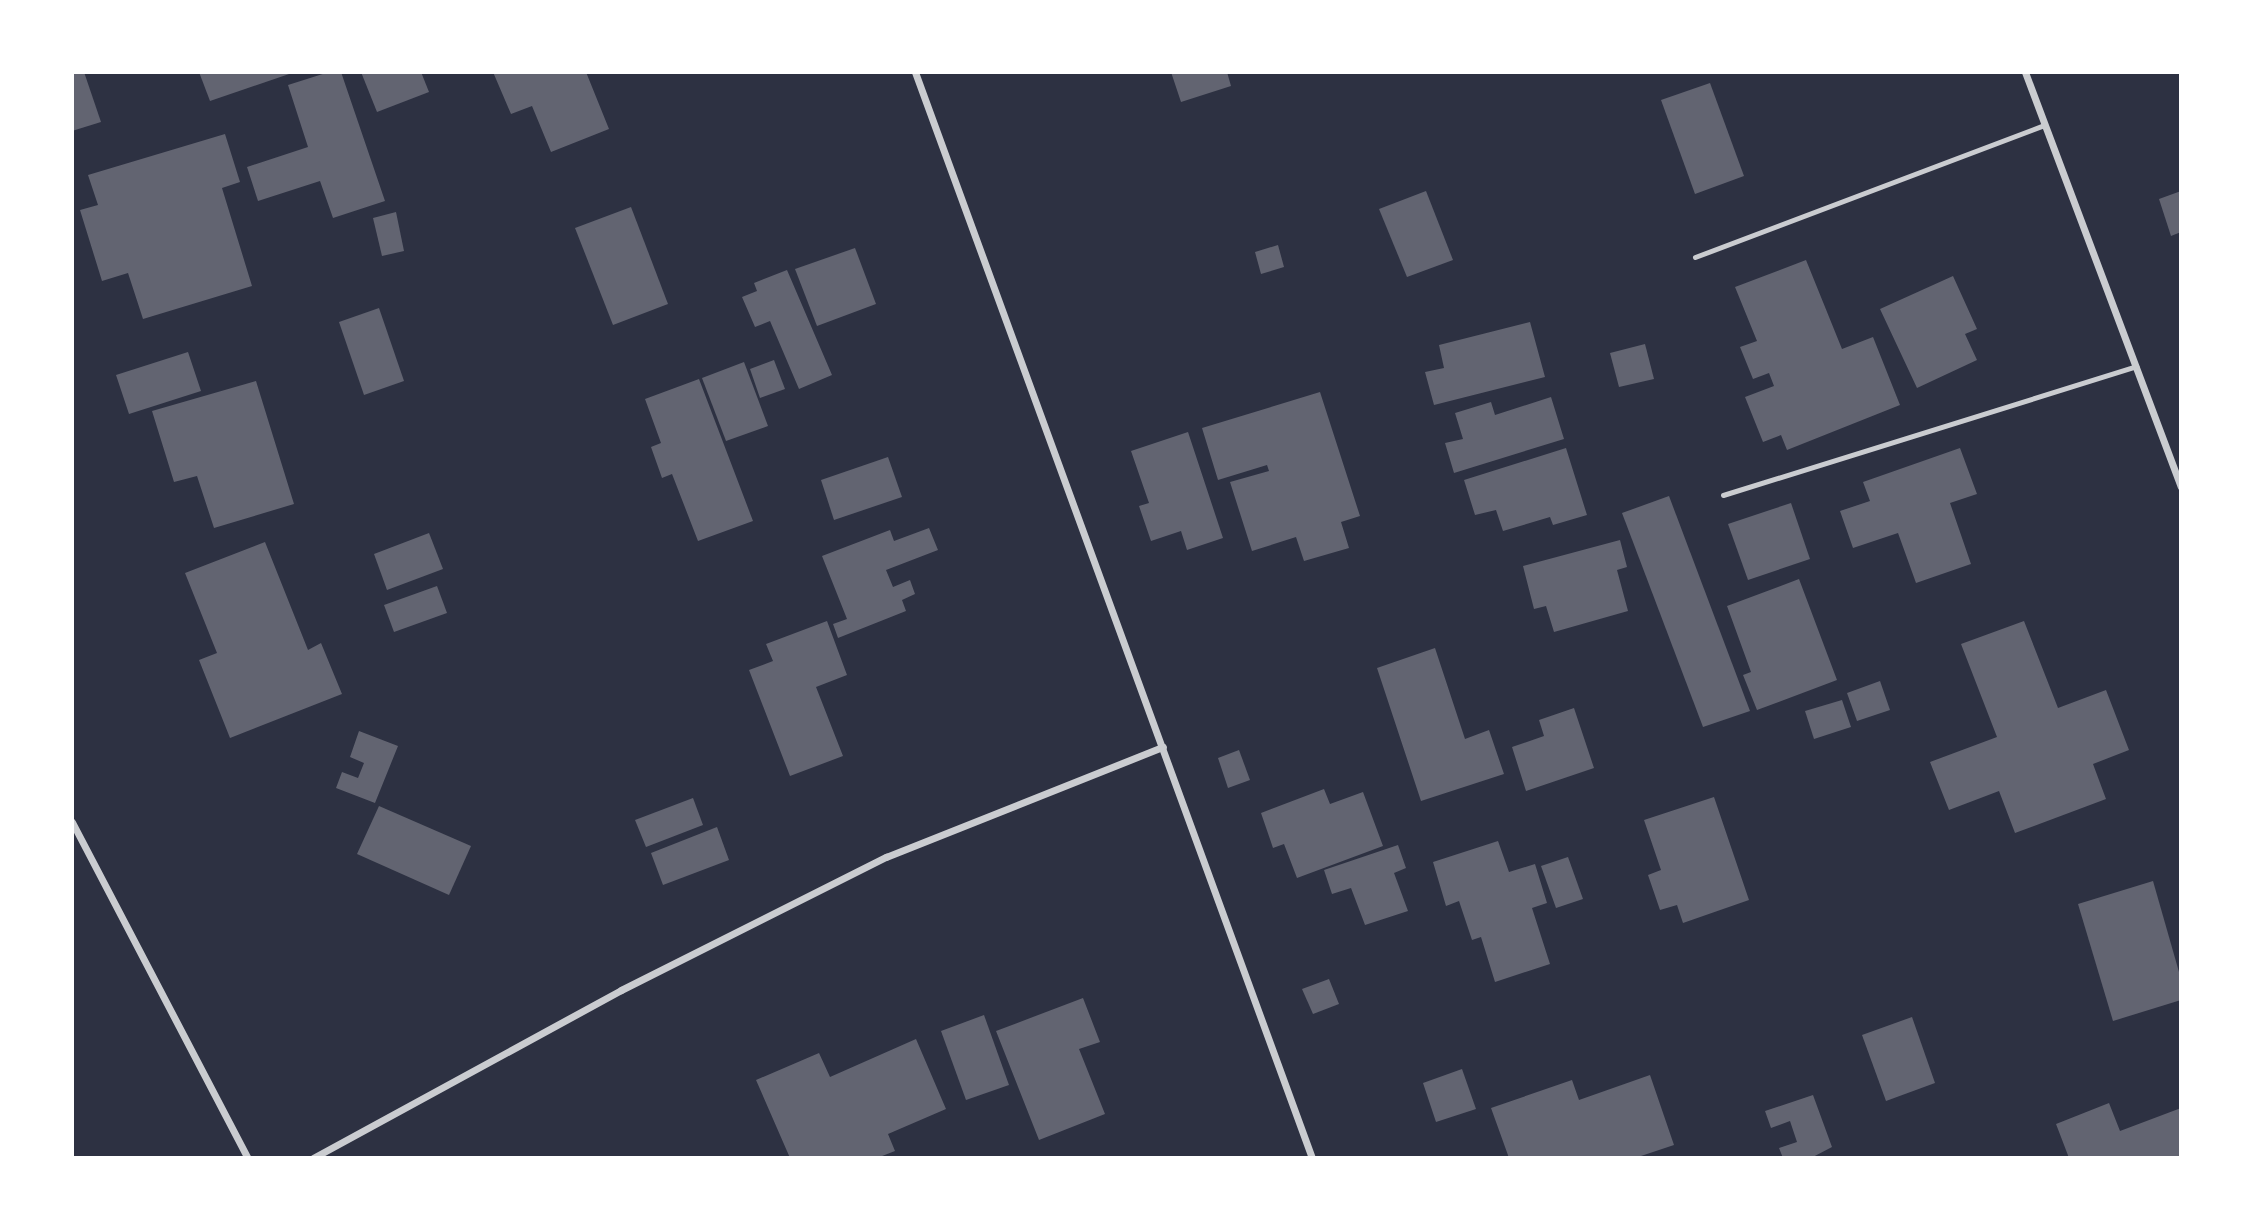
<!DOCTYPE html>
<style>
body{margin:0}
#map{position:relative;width:2253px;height:1230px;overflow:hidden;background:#2d3142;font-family:"Alegreya Sans",sans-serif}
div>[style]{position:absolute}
.building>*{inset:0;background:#626471}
.service>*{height:5px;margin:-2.5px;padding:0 2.5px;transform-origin:2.5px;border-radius:2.5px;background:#caccd0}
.minor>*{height:7px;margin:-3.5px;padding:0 3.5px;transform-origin:3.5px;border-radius:3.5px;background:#caccd0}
span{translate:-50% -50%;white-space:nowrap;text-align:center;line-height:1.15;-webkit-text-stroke:7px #fff;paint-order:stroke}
.frame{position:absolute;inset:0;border:74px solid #fff;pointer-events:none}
</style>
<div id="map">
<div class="building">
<div style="clip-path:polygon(72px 72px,84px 72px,101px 122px,72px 131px)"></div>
<div style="clip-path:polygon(199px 72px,295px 72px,210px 101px)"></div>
<div style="clip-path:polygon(329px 72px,341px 72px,385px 201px,333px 218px,320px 181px,258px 201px,247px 167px,308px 147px,288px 85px)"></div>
<div style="clip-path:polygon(361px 72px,421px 72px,429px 92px,377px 112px)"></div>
<div style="clip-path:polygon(493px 72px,586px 72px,609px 129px,551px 152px,532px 106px,511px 114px)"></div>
<div style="clip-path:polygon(1171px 72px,1227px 72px,1231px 86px,1181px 102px)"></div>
<div style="clip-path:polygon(1710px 83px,1744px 176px,1695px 194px,1661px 100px)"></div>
<div style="clip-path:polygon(225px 134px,240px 182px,222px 188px,252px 286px,143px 319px,128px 273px,102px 281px,80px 210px,98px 205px,88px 175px)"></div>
<div style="clip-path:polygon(1426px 191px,1453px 260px,1407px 277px,1379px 209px)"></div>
<div style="clip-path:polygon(2181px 191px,2181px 232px,2171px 236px,2159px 199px)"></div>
<div style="clip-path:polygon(631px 207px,668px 304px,613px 325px,575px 228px)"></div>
<div style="clip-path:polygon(396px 212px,404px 251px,382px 256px,373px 218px)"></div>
<div style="clip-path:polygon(1278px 245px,1284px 267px,1261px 274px,1255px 252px)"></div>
<div style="clip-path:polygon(855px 248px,876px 304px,817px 326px,795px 269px)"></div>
<div style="clip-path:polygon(1806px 260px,1842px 349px,1873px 337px,1900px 405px,1787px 450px,1781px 435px,1763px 442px,1745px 397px,1774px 386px,1769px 373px,1753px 379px,1740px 347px,1757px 341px,1735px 287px)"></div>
<div style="clip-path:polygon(787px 270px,832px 375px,799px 389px,770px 321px,755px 327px,742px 297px,757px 291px,754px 283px)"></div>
<div style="clip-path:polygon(1953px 276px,1977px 329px,1965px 334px,1977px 360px,1917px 388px,1880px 309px)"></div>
<div style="clip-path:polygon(379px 308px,404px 381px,364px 395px,339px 322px)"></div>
<div style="clip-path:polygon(1530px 322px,1545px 377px,1434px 405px,1425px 372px,1444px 368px,1439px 345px)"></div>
<div style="clip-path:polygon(1645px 344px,1654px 379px,1619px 387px,1610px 353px)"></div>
<div style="clip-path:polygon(188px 352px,201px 391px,129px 414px,116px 375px)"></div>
<div style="clip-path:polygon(774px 360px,785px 389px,760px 398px,750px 369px)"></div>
<div style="clip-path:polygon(744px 362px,768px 426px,726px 441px,702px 378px)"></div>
<div style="clip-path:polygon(699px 379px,753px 521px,698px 541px,672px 474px,662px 478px,651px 447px,661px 443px,645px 399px)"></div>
<div style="clip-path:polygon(256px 381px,294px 504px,214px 528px,197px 476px,174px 482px,152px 411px)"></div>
<div style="clip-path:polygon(1320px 392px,1360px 516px,1341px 522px,1349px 548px,1304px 561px,1296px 537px,1252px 551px,1230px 482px,1269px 471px,1267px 465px,1218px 480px,1202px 428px)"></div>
<div style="clip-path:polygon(1551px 397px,1564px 439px,1454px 473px,1445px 443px,1463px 439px,1455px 413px,1491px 402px,1495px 415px)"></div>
<div style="clip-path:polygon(1188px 432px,1223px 538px,1187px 550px,1181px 531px,1151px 541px,1139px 506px,1149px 503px,1131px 451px)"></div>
<div style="clip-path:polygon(1566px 448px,1587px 515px,1553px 525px,1550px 517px,1503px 531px,1496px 510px,1475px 515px,1464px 480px)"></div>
<div style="clip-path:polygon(1960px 448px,1977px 494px,1950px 503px,1971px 564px,1916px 583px,1898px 533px,1853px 548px,1840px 511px,1870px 501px,1863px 482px)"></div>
<div style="clip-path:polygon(888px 457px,902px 497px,834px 520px,821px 480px)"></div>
<div style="clip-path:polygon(1669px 496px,1750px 711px,1703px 727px,1622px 513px)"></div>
<div style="clip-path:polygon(1791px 503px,1810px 559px,1748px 580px,1728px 524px)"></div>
<div style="clip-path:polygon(929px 528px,938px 550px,886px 570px,893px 587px,910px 580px,915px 594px,902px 600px,906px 611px,838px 638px,833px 624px,847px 619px,822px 556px,890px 530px,894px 541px)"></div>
<div style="clip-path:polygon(429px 533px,443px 569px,387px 590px,374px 554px)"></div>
<div style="clip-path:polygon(1620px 540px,1627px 567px,1617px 570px,1628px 611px,1554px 632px,1546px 606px,1534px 609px,1523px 566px)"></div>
<div style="clip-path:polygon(265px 542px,308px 650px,321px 643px,342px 694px,230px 738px,199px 660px,217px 653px,185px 573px)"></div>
<div style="clip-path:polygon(1799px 579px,1837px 680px,1757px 710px,1743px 675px,1751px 672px,1727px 606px)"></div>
<div style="clip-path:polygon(437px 586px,447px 613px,394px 632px,384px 605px)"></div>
<div style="clip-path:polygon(827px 621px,847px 675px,816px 687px,843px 756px,790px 776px,749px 670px,773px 661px,766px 644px)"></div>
<div style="clip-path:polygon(2024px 621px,2058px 708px,2106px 690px,2129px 750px,2093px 764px,2106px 799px,2015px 833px,1999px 791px,1949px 810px,1930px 762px,1997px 737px,1961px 644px)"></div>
<div style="clip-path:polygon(1435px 648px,1465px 739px,1489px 730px,1504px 774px,1421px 801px,1377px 668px)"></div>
<div style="clip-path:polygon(1880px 681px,1890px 710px,1857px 721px,1847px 693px)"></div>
<div style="clip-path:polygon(1842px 700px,1851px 727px,1814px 739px,1805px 711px)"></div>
<div style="clip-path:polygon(1574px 708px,1594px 768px,1526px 791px,1512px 747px,1544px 736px,1539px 720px)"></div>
<div style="clip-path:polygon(359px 731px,398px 746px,375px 803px,336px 788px,342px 772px,358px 778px,364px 763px,350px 757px)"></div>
<div style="clip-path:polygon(1239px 750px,1250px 780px,1228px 788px,1218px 758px)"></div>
<div style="clip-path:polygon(1324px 789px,1330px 804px,1363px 792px,1383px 846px,1297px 878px,1284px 844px,1273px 848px,1261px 813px)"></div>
<div style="clip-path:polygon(1714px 797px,1749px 900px,1683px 923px,1677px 905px,1660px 910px,1648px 875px,1661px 870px,1644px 820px)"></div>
<div style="clip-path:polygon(693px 798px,703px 825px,646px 847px,635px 820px)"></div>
<div style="clip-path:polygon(379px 806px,471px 846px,449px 895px,357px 854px)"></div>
<div style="clip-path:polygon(717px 827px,729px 860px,663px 885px,651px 853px)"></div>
<div style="clip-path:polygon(1498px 841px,1509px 872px,1535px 864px,1547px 903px,1532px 908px,1550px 964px,1495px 982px,1481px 937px,1472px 940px,1459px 901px,1446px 906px,1433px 862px)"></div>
<div style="clip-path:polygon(1398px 845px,1406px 868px,1394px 873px,1408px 911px,1365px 925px,1351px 888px,1332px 894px,1324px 870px)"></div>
<div style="clip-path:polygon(1568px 857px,1583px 899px,1556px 908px,1541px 866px)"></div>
<div style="clip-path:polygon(2153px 881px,2181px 979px,2181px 1000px,2113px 1021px,2078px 904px)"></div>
<div style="clip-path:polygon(1329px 979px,1339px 1004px,1313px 1014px,1302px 989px)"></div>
<div style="clip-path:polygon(1083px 998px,1100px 1042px,1079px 1049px,1105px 1114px,1039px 1140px,996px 1031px)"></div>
<div style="clip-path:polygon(984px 1015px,1009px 1085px,966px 1100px,941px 1031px)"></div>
<div style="clip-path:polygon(1912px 1017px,1935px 1083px,1886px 1101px,1862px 1035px)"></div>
<div style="clip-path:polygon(916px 1039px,946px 1109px,888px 1134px,895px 1151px,877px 1158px,790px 1158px,756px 1080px,819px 1053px,830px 1077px)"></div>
<div style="clip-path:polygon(1462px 1069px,1476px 1109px,1436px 1122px,1423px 1083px)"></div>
<div style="clip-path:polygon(1650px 1075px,1674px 1145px,1635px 1158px,1509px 1158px,1491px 1108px,1572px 1080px,1579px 1100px)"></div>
<div style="clip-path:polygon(1813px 1095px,1832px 1147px,1811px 1158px,1783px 1158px,1779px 1148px,1797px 1142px,1790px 1121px,1771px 1128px,1765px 1111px)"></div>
<div style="clip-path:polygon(2109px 1103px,2120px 1131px,2181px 1108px,2181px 1158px,2069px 1158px,2056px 1124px)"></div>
</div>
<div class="service">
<div style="left:1695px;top:257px;width:373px;rotate:-20.7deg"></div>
<div style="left:1723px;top:495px;width:433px;rotate:-17.3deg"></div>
</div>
<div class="minor">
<div style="left:915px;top:72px;width:1156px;rotate:69.92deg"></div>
<div style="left:2025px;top:72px;width:443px;rotate:69.4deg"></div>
<div style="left:72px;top:822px;width:379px;rotate:62.4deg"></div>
<div style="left:313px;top:1158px;width:351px;rotate:-28.6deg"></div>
<div style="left:621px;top:990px;width:297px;rotate:-26.7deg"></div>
<div style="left:886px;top:857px;width:298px;rotate:-21.7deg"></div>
</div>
<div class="frame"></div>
</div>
